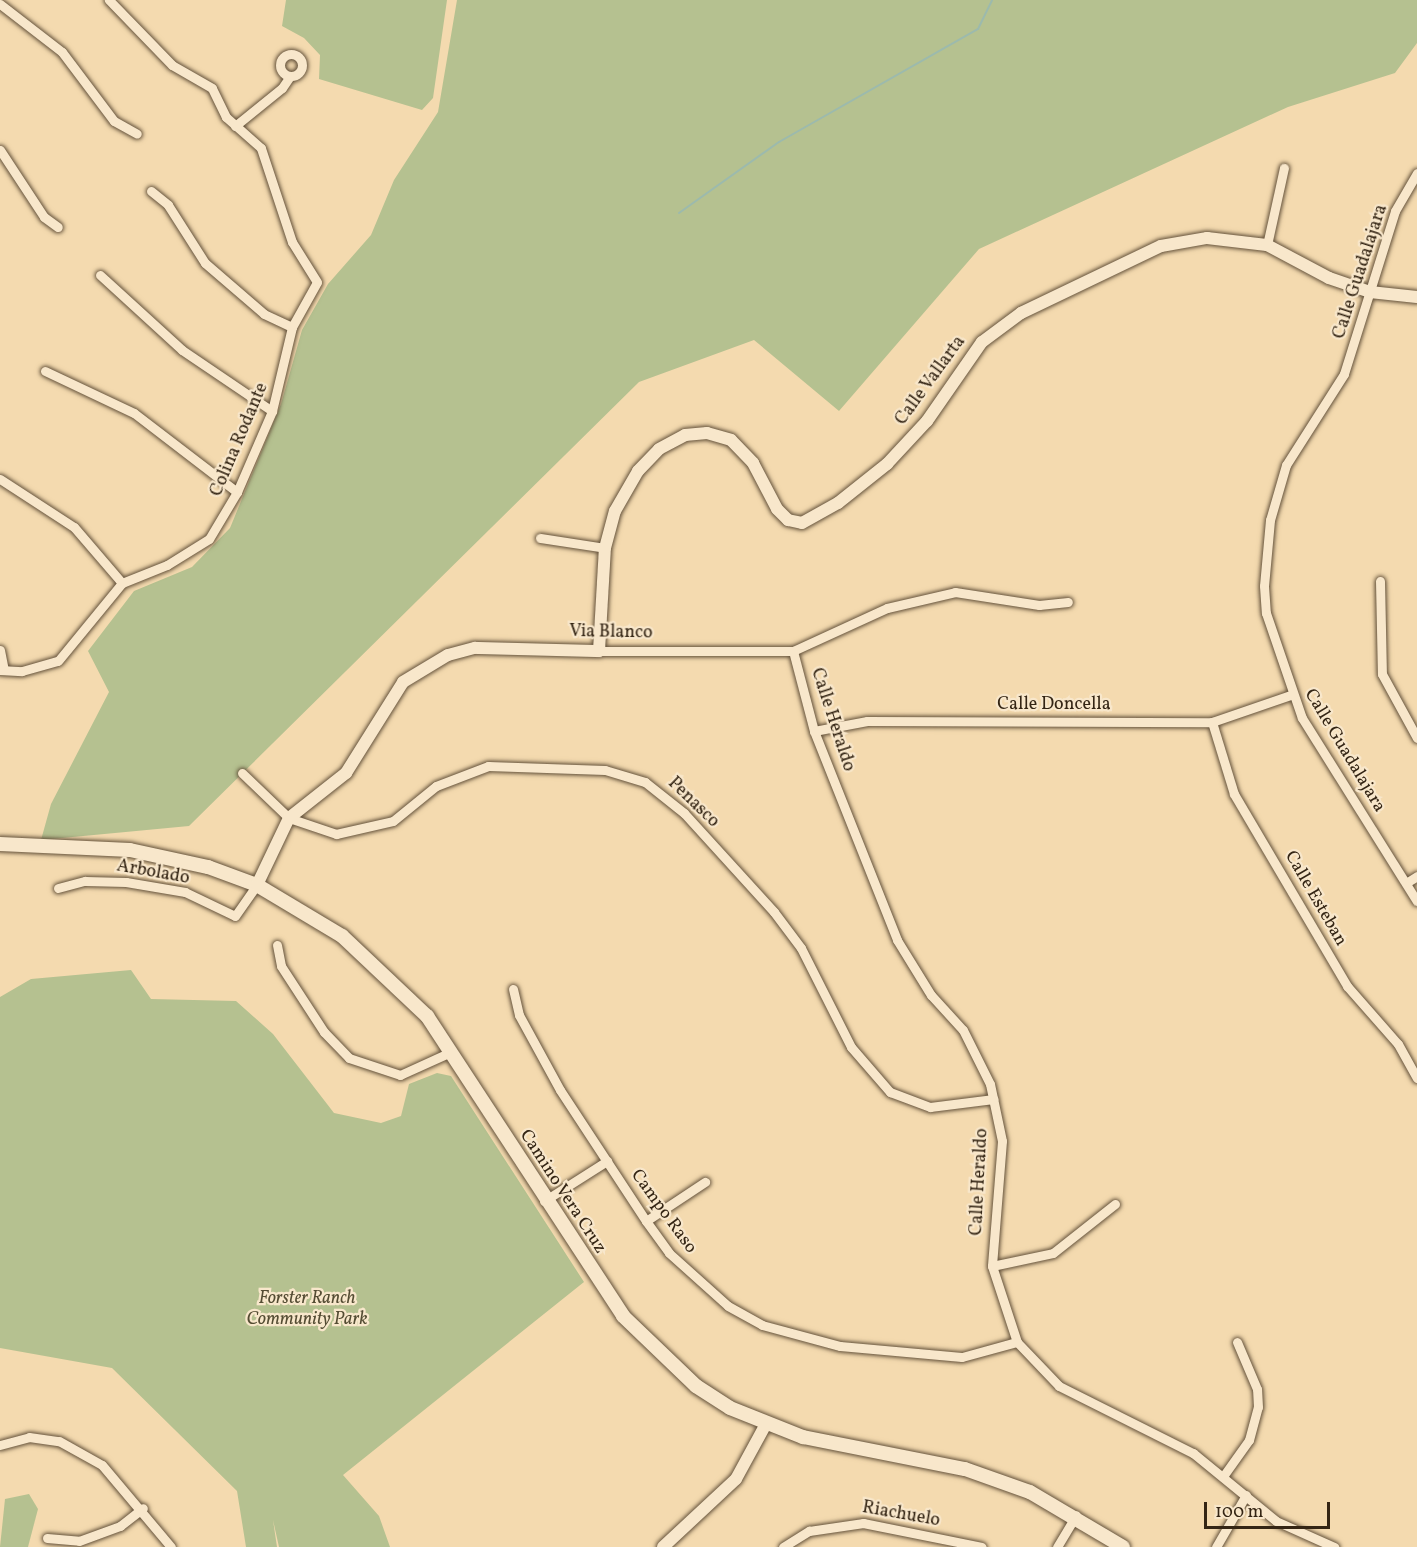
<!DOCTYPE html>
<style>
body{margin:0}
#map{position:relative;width:1417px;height:1547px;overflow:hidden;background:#f4daaf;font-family:Vollkorn,serif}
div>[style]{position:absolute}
.green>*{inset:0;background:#b5c190}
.stream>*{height:2px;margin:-1px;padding:0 1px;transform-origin:1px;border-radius:1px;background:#9cbaad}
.roads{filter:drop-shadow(0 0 2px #64523b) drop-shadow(0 0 2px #64523b)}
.minor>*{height:9px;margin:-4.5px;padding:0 4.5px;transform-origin:4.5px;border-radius:4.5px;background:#f8e7cb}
.minor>.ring{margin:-4.5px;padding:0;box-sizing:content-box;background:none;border:9px solid #f8e7cb;border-radius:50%}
.tertiary>*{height:12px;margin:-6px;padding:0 6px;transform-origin:6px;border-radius:6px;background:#f8e7cb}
.secondary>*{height:14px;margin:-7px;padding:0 7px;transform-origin:7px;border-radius:7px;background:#f8e7cb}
span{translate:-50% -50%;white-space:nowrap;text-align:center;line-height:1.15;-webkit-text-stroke:4.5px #f8e7cb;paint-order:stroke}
.street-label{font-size:18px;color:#342514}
.park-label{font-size:18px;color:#544c33;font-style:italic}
.scale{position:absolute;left:1204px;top:1502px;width:126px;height:27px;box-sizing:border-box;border:3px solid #342514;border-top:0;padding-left:8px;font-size:18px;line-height:21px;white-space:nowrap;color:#342514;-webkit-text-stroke:4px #f8e7cb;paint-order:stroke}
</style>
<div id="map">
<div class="green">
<div style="clip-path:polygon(286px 0,447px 0,433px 98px,422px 110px,319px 79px,320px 55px,304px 38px,282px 26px)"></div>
<div style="clip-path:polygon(457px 0,1417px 0,1417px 43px,1395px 73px,1288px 107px,979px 249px,839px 411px,754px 340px,639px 382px,189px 826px,41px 840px,51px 804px,109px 692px,88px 651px,134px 591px,192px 567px,230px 528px,281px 404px,302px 330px,328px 284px,371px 235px,394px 180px,438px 112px)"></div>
<div style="clip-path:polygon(131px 970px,151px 999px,236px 1001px,273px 1034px,334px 1113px,381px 1123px,401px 1116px,409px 1084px,437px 1073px,451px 1076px,584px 1282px,343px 1475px,379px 1516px,390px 1547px,279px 1547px,273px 1520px,277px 1547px,246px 1547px,237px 1491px,112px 1368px,0 1348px,0 997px,31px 979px)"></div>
<div style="clip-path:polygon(29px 1494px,38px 1509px,28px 1547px,0 1547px,5px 1499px)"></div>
</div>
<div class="stream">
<div style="left:679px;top:213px;width:123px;rotate:-35.4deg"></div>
<div style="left:779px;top:142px;width:229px;rotate:-29.6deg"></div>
<div style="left:978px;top:29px;width:32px;rotate:-64deg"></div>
</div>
<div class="roads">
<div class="minor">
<div style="left:0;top:4px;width:78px;rotate:37.7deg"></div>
<div style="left:62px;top:52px;width:86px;rotate:53deg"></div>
<div style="left:114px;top:121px;width:26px;rotate:29deg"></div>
<div class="ring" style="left:280px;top:54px;width:13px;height:13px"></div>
<div style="left:235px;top:126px;width:60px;rotate:-39deg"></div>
<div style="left:282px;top:88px;width:14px;rotate:-56deg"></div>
<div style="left:0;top:150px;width:80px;rotate:56.7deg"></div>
<div style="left:44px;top:217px;width:17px;rotate:36deg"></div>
<div style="left:1417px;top:173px;width:44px;rotate:120.1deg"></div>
<div style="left:1395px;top:211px;width:171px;rotate:107.4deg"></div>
<div style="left:1344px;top:374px;width:108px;rotate:122.5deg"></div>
<div style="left:1286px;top:465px;width:57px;rotate:106.2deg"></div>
<div style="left:1270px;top:520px;width:66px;rotate:95.2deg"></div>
<div style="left:1264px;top:586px;width:27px;rotate:86deg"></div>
<div style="left:1266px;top:613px;width:111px;rotate:71.1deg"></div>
<div style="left:1302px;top:718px;width:216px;rotate:57.9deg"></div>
<div style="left:151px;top:191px;width:22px;rotate:39deg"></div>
<div style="left:168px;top:205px;width:69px;rotate:57.5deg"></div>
<div style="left:205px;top:263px;width:78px;rotate:40.8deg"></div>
<div style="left:264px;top:314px;width:31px;rotate:25deg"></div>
<div style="left:1267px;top:245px;width:79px;rotate:-77.6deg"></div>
<div style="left:100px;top:275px;width:111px;rotate:42.4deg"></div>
<div style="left:182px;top:350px;width:109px;rotate:34.1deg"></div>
<div style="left:45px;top:371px;width:98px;rotate:25.3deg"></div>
<div style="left:134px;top:413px;width:130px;rotate:37.5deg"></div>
<div style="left:0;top:479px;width:88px;rotate:33deg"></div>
<div style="left:74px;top:527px;width:74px;rotate:49.4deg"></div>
<div style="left:540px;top:538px;width:66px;rotate:8.7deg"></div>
<div style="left:1380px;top:581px;width:93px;rotate:88.8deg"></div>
<div style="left:1382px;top:674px;width:73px;rotate:61.3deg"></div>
<div style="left:0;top:650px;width:20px;rotate:79deg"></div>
<div style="left:599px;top:651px;width:194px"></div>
<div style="left:793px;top:651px;width:103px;rotate:-24.6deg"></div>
<div style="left:887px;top:608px;width:70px;rotate:-13.2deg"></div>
<div style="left:955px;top:592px;width:85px;rotate:8.8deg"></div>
<div style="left:1039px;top:605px;width:29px;rotate:-6deg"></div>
<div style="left:793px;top:651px;width:83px;rotate:75.3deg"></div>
<div style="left:814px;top:731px;width:225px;rotate:68.3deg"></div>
<div style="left:897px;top:940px;width:65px;rotate:58.3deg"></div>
<div style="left:931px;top:995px;width:47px;rotate:47.6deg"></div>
<div style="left:963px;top:1030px;width:60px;rotate:63.4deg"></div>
<div style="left:990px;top:1084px;width:58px;rotate:78.1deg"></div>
<div style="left:1002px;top:1141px;width:125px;rotate:94.6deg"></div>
<div style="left:992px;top:1266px;width:80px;rotate:71.8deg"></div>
<div style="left:1017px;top:1342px;width:61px;rotate:46.3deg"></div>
<div style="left:1059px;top:1386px;width:150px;rotate:26.6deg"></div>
<div style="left:1193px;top:1453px;width:107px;rotate:39.3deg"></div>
<div style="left:1276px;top:1521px;width:64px;rotate:24.1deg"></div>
<div style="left:0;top:670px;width:22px;rotate:3deg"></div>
<div style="left:22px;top:671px;width:37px;rotate:-16deg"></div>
<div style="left:58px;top:661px;width:101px;rotate:-50.6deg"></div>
<div style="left:122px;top:583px;width:48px;rotate:-21.8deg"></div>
<div style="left:167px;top:565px;width:49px;rotate:-31.8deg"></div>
<div style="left:209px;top:539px;width:55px;rotate:-59.2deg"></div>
<div style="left:237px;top:492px;width:88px;rotate:-66.6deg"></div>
<div style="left:272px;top:411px;width:86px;rotate:-76.6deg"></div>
<div style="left:292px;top:327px;width:51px;rotate:-60.9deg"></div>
<div style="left:317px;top:282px;width:47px;rotate:-122deg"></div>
<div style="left:292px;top:242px;width:99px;rotate:-108.3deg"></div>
<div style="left:261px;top:148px;width:47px;rotate:-138.5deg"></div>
<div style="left:226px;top:117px;width:32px;rotate:-116deg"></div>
<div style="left:212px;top:88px;width:46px;rotate:-150.1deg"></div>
<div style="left:172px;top:65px;width:91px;rotate:-134.1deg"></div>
<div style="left:1212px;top:722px;width:75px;rotate:73deg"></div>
<div style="left:1234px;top:794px;width:223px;rotate:59.5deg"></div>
<div style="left:1347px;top:986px;width:77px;rotate:48.7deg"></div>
<div style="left:1398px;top:1044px;width:39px;rotate:61deg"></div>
<div style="left:814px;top:731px;width:54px;rotate:-10.7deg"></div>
<div style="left:867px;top:721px;width:345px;rotate:0.2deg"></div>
<div style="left:1212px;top:722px;width:83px;rotate:-18.9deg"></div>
<div style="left:242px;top:773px;width:65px;rotate:43.8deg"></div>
<div style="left:289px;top:818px;width:50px;rotate:18.8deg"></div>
<div style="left:336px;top:834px;width:58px;rotate:-12.8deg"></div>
<div style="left:393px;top:821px;width:55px;rotate:-39.1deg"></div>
<div style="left:436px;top:786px;width:56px;rotate:-21deg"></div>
<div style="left:488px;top:766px;width:117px;rotate:2deg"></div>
<div style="left:605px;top:770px;width:42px;rotate:16.7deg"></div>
<div style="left:645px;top:782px;width:50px;rotate:38.5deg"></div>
<div style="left:684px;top:813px;width:134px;rotate:47.7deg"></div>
<div style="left:774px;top:912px;width:45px;rotate:53.1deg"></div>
<div style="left:801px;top:948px;width:111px;rotate:63.2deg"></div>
<div style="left:851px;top:1047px;width:60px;rotate:49.1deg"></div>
<div style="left:890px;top:1092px;width:43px;rotate:20.6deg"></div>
<div style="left:930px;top:1107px;width:64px;rotate:-7.1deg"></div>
<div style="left:1406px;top:883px;width:13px;rotate:-32deg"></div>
<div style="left:58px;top:888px;width:28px;rotate:-15deg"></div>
<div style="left:85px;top:881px;width:41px;rotate:1.4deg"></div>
<div style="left:126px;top:882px;width:60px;rotate:9.6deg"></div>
<div style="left:185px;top:892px;width:55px;rotate:25.6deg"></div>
<div style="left:235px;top:916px;width:38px;rotate:-55deg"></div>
<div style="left:277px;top:945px;width:21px;rotate:79deg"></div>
<div style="left:281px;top:966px;width:79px;rotate:56.9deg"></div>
<div style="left:324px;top:1032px;width:36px;rotate:46deg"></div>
<div style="left:349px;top:1058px;width:54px;rotate:18.4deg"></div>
<div style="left:400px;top:1075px;width:56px;rotate:-24.3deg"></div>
<div style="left:513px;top:989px;width:27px;rotate:77deg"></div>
<div style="left:519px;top:1015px;width:85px;rotate:61.3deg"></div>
<div style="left:560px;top:1090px;width:157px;rotate:56.7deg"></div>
<div style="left:646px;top:1221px;width:39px;rotate:54deg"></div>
<div style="left:669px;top:1253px;width:79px;rotate:41.9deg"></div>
<div style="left:728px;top:1306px;width:39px;rotate:29deg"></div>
<div style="left:762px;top:1325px;width:81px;rotate:15.1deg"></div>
<div style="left:840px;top:1346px;width:122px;rotate:5.2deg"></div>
<div style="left:962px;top:1357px;width:57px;rotate:-15.3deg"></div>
<div style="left:544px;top:1201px;width:75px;rotate:-32.4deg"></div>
<div style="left:646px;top:1221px;width:71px;rotate:-33.5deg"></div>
<div style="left:992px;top:1266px;width:62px;rotate:-12deg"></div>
<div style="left:1053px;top:1253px;width:79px;rotate:-38.3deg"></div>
<div style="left:0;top:1445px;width:30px;rotate:-15deg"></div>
<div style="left:29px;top:1437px;width:30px;rotate:8deg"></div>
<div style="left:59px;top:1441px;width:49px;rotate:29.2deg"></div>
<div style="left:102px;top:1465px;width:107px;rotate:49.9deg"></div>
<div style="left:1224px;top:1475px;width:43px;rotate:-54.5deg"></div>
<div style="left:1249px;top:1440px;width:34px;rotate:-75deg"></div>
<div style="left:1258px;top:1407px;width:18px;rotate:-93deg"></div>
<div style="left:1257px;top:1389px;width:51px;rotate:-113.1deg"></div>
<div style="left:47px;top:1538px;width:32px;rotate:5deg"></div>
<div style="left:79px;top:1541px;width:44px;rotate:-20.1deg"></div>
<div style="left:120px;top:1526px;width:29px;rotate:-38deg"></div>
<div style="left:783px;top:1547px;width:31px;rotate:-32deg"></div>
<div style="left:809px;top:1531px;width:55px;rotate:-8.4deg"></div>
<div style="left:863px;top:1523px;width:121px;rotate:11.4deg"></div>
<div style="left:1057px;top:1547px;width:37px;rotate:-59deg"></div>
<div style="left:1216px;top:1547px;width:60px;rotate:-60deg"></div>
</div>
<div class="tertiary">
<div style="left:257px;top:885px;width:74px;rotate:-64.5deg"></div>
<div style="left:289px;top:818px;width:73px;rotate:-38.3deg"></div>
<div style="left:346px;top:773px;width:107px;rotate:-57.9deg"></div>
<div style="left:403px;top:682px;width:52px;rotate:-31deg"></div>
<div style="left:448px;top:655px;width:28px;rotate:-15deg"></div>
<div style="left:475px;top:648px;width:124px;rotate:1.4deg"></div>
<div style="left:599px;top:651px;width:103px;rotate:-86.7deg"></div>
<div style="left:605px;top:548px;width:38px;rotate:-75deg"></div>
<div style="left:615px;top:511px;width:46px;rotate:-60.1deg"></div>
<div style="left:638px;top:471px;width:30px;rotate:-46deg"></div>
<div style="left:659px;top:449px;width:30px;rotate:-28deg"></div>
<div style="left:685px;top:435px;width:22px;rotate:-5deg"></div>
<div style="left:707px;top:433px;width:25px;rotate:16deg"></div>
<div style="left:731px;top:440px;width:32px;rotate:46deg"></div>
<div style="left:753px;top:463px;width:52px;rotate:62.4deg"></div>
<div style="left:777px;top:509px;width:16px;rotate:45deg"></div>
<div style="left:788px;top:520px;width:14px;rotate:12deg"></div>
<div style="left:802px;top:523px;width:41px;rotate:-29.1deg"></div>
<div style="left:838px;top:503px;width:63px;rotate:-38.5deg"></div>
<div style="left:887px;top:464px;width:59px;rotate:-47.1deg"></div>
<div style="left:927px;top:421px;width:96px;rotate:-55.2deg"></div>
<div style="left:982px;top:342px;width:49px;rotate:-36.6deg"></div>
<div style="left:1021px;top:313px;width:155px;rotate:-25.6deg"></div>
<div style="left:1161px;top:246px;width:47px;rotate:-9.9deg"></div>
<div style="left:1207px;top:238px;width:60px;rotate:6.7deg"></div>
<div style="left:1267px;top:245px;width:70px;rotate:28deg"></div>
<div style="left:1329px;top:278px;width:43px;rotate:18.9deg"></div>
<div style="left:1370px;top:292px;width:47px;rotate:6.1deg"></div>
<div style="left:663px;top:1547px;width:100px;rotate:-43deg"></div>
<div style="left:736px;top:1479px;width:63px;rotate:-61.4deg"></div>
</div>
<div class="secondary">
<div style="left:0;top:844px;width:130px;rotate:2.6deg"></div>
<div style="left:130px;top:850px;width:80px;rotate:12.3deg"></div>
<div style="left:208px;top:867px;width:52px;rotate:20.2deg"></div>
<div style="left:257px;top:885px;width:99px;rotate:31deg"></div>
<div style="left:342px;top:936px;width:117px;rotate:43.3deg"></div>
<div style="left:427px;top:1016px;width:358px;rotate:56.8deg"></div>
<div style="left:623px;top:1316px;width:101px;rotate:43.8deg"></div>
<div style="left:696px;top:1386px;width:40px;rotate:32.9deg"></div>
<div style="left:730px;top:1408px;width:79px;rotate:21.7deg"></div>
<div style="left:803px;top:1437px;width:165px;rotate:11.2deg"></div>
<div style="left:965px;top:1469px;width:69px;rotate:19.5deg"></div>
<div style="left:1030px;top:1492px;width:108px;rotate:30.6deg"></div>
</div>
</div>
<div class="street-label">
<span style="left:1361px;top:272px;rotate:-72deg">Calle Guadalajara</span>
<span style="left:931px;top:381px;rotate:-54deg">Calle Vallarta</span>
<span style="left:240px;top:440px;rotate:-67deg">Colina Rodante</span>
<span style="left:611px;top:633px;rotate:1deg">Via Blanco</span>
<span style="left:1054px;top:705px">Calle Doncella</span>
<span style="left:832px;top:720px;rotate:72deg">Calle Heraldo</span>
<span style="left:1344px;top:751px;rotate:59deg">Calle Guadalajara</span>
<span style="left:693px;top:803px;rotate:44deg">Penasco</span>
<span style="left:153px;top:873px;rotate:10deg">Arbolado</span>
<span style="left:1315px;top:899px;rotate:60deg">Calle Esteban</span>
<span style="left:980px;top:1182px;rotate:-87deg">Calle Heraldo</span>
<span style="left:562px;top:1192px;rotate:57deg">Camino Vera Cruz</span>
<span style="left:663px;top:1212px;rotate:54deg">Campo Raso</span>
<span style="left:901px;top:1515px;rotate:10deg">Riachuelo</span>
</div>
<div class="park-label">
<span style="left:307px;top:1310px">Forster Ranch<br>Community Park</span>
</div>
<div class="scale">100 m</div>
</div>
